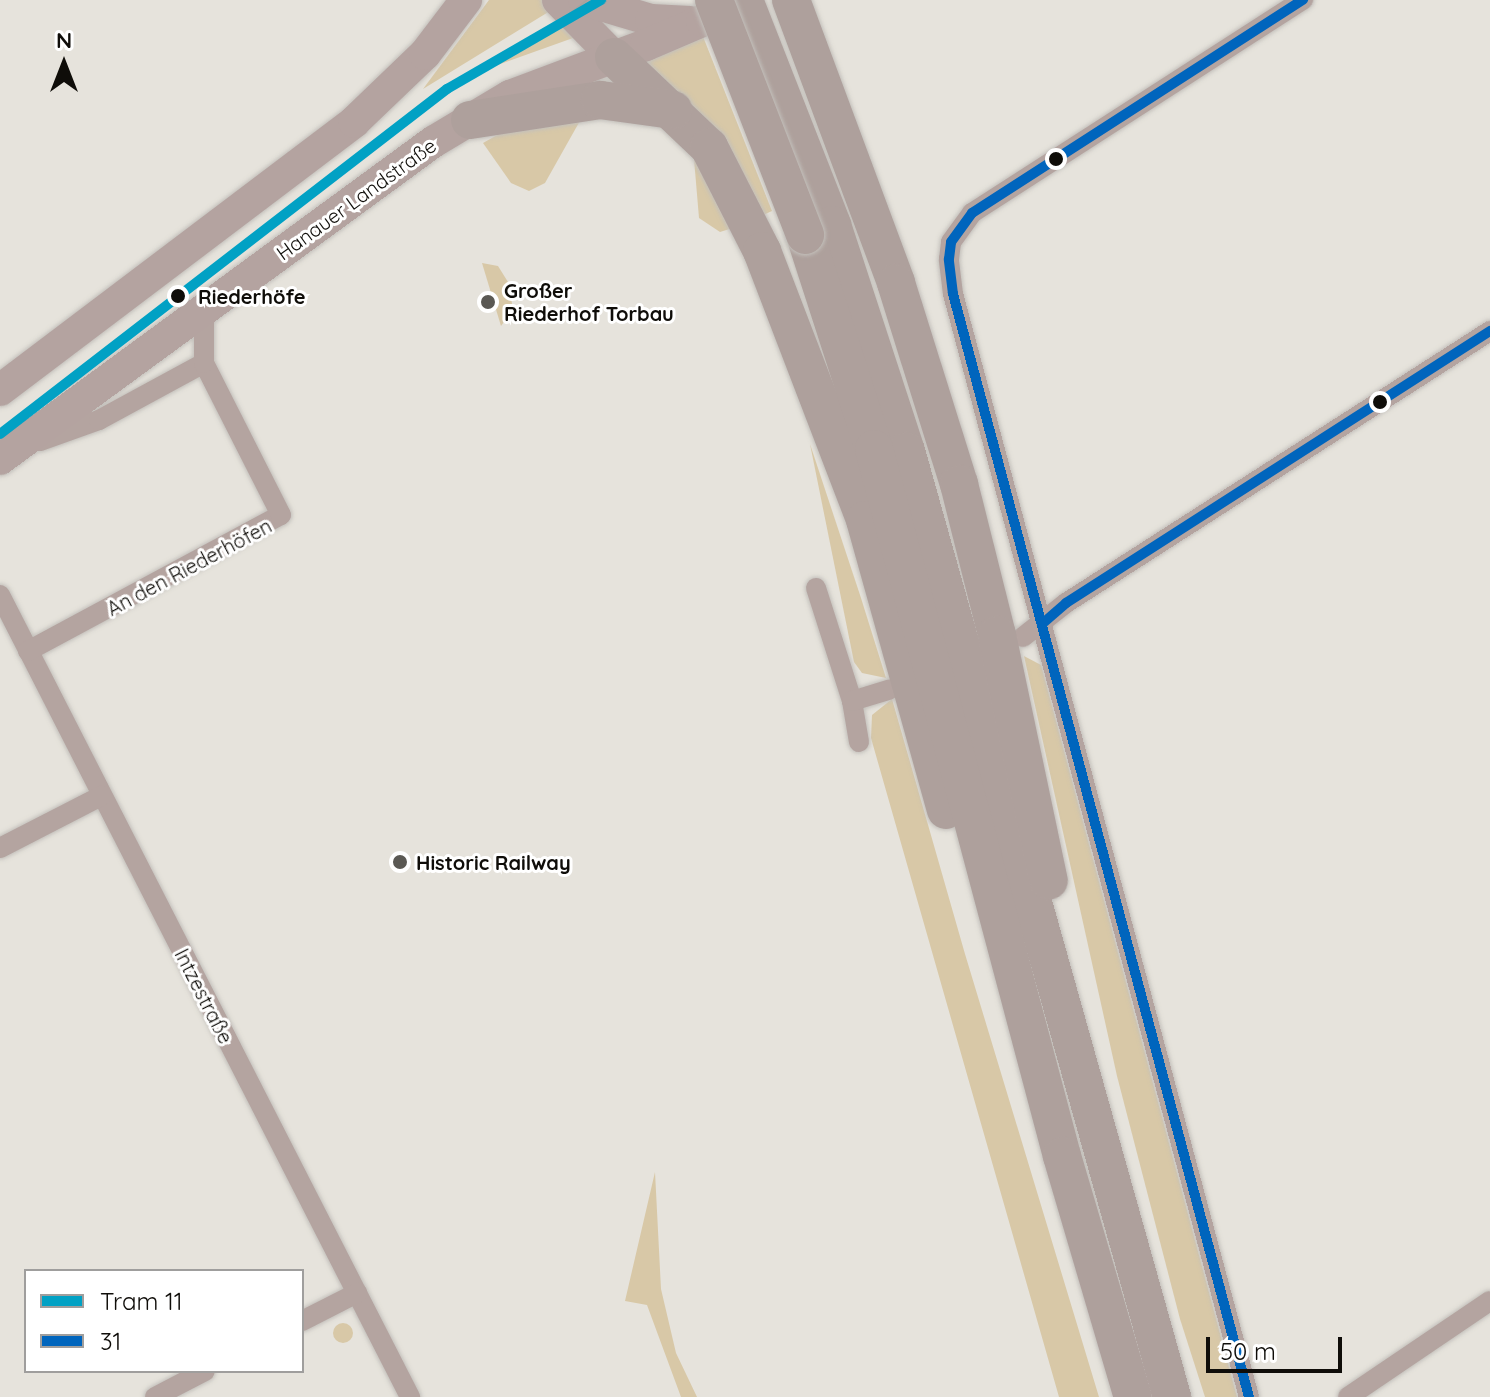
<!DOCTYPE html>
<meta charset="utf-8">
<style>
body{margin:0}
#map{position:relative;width:1490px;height:1397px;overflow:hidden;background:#e6e3dc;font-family:Quicksand,sans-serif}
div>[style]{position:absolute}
.green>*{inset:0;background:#d8c8a7}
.round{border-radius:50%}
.roads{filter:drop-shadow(0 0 2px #c3c0bb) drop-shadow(0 0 2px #c3c0bb)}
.minor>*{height:20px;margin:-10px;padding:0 10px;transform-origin:10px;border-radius:10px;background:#b4a4a0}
.primary>*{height:32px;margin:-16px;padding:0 16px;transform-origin:16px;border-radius:16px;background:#b4a3a0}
.motorway>*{height:38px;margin:-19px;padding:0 19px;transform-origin:19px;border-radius:19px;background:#aea09c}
.tram>*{height:2px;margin:-1px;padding:0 1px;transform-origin:1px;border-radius:1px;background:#aaa29d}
.bridges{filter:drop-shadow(0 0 2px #c3c0bb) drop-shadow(0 0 2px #c3c0bb)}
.motorway-bridge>*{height:38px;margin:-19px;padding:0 19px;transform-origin:19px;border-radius:19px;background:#aea09c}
.bus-1>*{height:10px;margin:-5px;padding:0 5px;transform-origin:5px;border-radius:5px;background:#0065bd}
.tram-1>*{height:10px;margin:-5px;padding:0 5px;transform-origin:5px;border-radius:5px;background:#01a1c4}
.dots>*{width:22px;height:22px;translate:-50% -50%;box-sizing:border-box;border:4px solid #fff;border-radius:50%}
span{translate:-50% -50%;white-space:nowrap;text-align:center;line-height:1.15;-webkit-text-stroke:6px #fff;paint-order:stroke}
.street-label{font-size:20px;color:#0f0d09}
.poi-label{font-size:20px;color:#0f0d09;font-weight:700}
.left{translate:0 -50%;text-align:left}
.stop-label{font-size:20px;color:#0f0d09;font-weight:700}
.legend{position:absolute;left:24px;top:1269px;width:280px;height:104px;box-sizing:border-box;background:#fff;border:2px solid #9f9e9d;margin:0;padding:10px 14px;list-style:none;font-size:24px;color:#0f0d09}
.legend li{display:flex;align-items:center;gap:16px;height:40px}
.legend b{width:40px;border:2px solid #9f9e9d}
.north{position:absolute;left:24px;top:24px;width:80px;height:80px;-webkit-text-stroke:6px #fff;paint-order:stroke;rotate:0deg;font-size:22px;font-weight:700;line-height:32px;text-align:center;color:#0f0d09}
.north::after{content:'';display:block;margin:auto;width:28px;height:36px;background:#0f0d09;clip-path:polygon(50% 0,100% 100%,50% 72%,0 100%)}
.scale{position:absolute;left:1206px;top:1337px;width:136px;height:36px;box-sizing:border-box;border:4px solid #0f0d09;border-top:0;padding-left:10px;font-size:24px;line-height:28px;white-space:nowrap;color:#0f0d09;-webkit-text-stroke:6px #fff;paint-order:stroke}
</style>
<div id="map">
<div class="green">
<div style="clip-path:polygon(489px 0,543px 0,550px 11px,423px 89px)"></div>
<div style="clip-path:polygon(562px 27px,573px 38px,492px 67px)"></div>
<div style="clip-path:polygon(702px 34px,772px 211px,759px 217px,638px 62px)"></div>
<div style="clip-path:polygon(581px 119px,545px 183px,529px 191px,511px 183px,483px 143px,499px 134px)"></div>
<div style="clip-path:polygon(693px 147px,739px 226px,720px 232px,699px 218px)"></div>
<div style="clip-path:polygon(482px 263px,498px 266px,508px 282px,513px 309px,501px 326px)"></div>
<div style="clip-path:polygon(810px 444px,861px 598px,886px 678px,862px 673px,854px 662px)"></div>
<div style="clip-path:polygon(1024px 656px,1041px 665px,1237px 1397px,1205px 1397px,1180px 1319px,1117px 1076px)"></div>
<div style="clip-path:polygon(892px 699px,965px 954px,1099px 1397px,1059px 1397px,871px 738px,872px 715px)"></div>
<div style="clip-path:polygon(655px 1172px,661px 1289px,676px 1353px,697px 1397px,681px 1397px,647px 1305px,625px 1301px)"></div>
<div class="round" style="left:333px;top:1323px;width:20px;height:20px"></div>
</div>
<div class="roads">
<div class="minor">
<div style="left:40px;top:441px;width:63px;rotate:-19.6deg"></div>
<div style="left:99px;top:420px;width:119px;rotate:-28.5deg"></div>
<div style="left:816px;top:588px;width:119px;rotate:72.3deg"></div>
<div style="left:0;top:595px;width:901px;rotate:62.92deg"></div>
<div style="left:1023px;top:637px;width:55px;rotate:-38.3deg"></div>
<div style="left:1066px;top:603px;width:504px;rotate:-32.68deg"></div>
<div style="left:28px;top:651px;width:287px;rotate:-28.3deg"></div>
<div style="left:281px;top:515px;width:170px;rotate:-116.9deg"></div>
<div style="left:204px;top:363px;width:52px;rotate:-90deg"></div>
<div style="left:859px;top:742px;width:42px;rotate:-99.7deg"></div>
<div style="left:852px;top:701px;width:39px;rotate:-17deg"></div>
<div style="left:0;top:848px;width:114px;rotate:-27.2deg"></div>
<div style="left:302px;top:1321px;width:62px;rotate:-27deg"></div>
<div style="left:155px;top:1397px;width:56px;rotate:-27.5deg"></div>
<div style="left:1249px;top:1397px;width:1142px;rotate:-105.02deg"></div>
<div style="left:953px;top:294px;width:35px;rotate:-97deg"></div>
<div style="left:949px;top:259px;width:17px;rotate:-83deg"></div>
<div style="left:951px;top:242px;width:36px;rotate:-54deg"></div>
<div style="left:972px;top:213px;width:394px;rotate:-32.8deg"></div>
<div style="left:1348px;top:1397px;width:171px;rotate:-34.1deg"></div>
</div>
<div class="primary">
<div style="left:558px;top:0;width:80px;rotate:45.5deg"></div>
<div style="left:584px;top:0;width:70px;rotate:16.6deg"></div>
<div style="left:651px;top:20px;width:39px;rotate:3deg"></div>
<div style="left:0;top:390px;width:444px;rotate:-37.1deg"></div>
<div style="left:354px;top:122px;width:98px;rotate:-43.8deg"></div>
<div style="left:425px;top:54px;width:68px;rotate:-52.8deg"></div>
<div style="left:0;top:459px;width:537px;rotate:-36.21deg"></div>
<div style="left:433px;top:142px;width:90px;rotate:-30.9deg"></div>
<div style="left:510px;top:96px;width:145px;rotate:-20.6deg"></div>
<div style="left:646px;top:45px;width:61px;rotate:-23.2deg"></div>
<div style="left:702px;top:21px;width:36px;rotate:-36deg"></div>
</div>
<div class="motorway">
<div style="left:744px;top:0;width:242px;rotate:68.6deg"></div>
<div style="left:832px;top:225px;width:238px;rotate:71.9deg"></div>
<div style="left:906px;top:451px;width:983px;rotate:74.29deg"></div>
<div style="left:791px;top:0;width:302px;rotate:69.6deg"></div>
<div style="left:896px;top:283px;width:211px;rotate:72.6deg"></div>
<div style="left:959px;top:484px;width:156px;rotate:75.9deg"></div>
<div style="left:997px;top:635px;width:251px;rotate:78.1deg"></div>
<div style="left:614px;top:57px;width:131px;rotate:43.5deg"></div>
<div style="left:709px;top:147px;width:117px;rotate:63deg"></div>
<div style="left:762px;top:251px;width:288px;rotate:69deg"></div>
<div style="left:865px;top:520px;width:301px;rotate:74.4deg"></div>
<div style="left:470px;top:120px;width:132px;rotate:-8.7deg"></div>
<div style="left:600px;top:100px;width:74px;rotate:7.8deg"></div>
<div style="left:805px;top:235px;width:225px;rotate:72.1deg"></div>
<div style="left:874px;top:449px;width:732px;rotate:75.11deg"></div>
<div style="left:1062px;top:1156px;width:251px;rotate:73.6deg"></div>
</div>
</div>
<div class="tram">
<div style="left:554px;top:26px;width:42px;rotate:-38.2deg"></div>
</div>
<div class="bridges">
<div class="motorway-bridge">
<div style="left:714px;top:0;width:252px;rotate:68.8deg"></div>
</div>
</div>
<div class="bus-1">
<div style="left:1042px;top:624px;width:32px;rotate:-41deg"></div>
<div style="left:1066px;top:603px;width:504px;rotate:-32.68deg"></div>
<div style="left:1249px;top:1397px;width:1142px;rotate:-105.02deg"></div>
<div style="left:953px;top:294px;width:35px;rotate:-97deg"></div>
<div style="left:949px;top:259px;width:17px;rotate:-83deg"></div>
<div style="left:951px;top:242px;width:36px;rotate:-54deg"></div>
<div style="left:972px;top:213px;width:394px;rotate:-32.8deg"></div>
</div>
<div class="tram-1">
<div style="left:0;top:434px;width:565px;rotate:-37.66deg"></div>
<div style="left:447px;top:89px;width:178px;rotate:-30deg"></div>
</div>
<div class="dots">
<div style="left:1056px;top:159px;background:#0f0d09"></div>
<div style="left:178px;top:296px;background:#0f0d09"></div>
<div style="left:488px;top:302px;background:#5a5853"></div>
<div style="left:1380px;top:402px;background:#0f0d09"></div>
<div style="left:400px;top:862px;background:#5a5853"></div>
</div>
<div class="street-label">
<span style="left:356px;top:199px;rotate:-36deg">Hanauer Landstraße</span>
<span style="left:189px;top:567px;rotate:-28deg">An den Riederhöfen</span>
<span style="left:204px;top:996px;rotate:63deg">Intzestraße</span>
</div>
<div class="poi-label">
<span class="left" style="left:504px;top:302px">Großer<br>Riederhof Torbau</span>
<span class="left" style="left:416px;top:862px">Historic Railway</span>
</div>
<div class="stop-label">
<span class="left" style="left:198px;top:296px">Riederhöfe</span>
</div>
<ul class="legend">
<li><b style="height:10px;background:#01a1c4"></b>Tram 11</li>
<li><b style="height:10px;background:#0065bd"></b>31</li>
</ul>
<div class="north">N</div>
<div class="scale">50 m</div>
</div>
